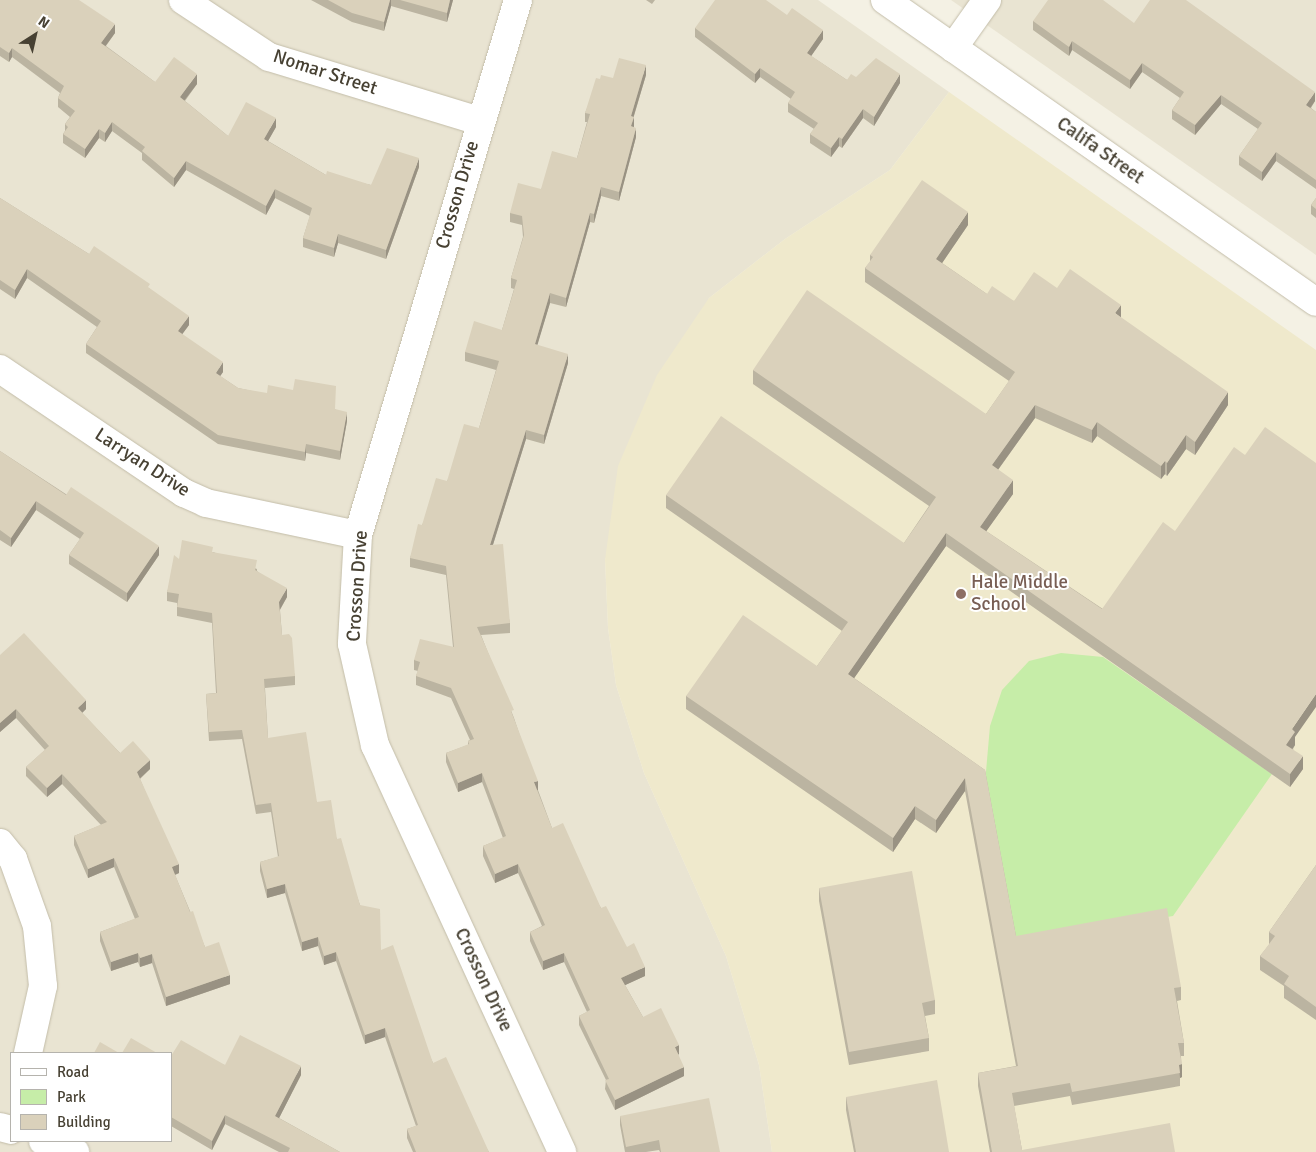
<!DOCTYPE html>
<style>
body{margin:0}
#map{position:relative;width:1316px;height:1152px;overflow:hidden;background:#f4f1e4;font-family:Signika,sans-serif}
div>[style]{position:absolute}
.residential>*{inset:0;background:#e9e4d2}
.education>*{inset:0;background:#efe9cc}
.green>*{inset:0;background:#c6eda8}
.roads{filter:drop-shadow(0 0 1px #c3bda9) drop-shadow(0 0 1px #c3bda9)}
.minor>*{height:28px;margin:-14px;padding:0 14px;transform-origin:14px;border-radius:14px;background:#fff}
.wall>*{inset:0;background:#bbb4a1}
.shaded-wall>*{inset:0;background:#999283}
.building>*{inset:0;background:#dad1bb}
.dots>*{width:14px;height:14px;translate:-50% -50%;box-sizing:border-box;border:2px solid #fff;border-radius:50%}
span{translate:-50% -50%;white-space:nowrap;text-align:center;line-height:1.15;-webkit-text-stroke:4px #fff;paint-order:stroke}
.street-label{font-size:19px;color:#474133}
.education-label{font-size:19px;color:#785e54}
.left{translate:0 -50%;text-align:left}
.legend{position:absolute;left:10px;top:1052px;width:162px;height:90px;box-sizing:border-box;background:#fff;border:1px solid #b5b3ad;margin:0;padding:6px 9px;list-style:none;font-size:15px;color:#474133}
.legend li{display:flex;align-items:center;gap:10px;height:25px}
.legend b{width:25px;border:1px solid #b5b3ad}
.north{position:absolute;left:10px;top:10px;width:50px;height:50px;-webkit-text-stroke:4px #fff;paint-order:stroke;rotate:35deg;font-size:14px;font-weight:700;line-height:20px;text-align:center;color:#474133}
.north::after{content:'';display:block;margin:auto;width:18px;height:22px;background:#474133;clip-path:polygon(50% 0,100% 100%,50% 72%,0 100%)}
</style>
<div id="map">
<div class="residential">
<div style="clip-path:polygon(evenodd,0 0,818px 0,949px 92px,890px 170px,785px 239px,709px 298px,605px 560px,608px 628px,616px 685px,644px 773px,726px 956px,759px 1065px,772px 1152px,0 1152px,0 0,11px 1053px,171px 1053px,171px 1141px,11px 1141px,11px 1053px)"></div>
<div style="clip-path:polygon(951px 0,1316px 0,1316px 255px)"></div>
</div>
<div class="education">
<div style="clip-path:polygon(949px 92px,1316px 350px,1316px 1152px,772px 1152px,759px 1065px,726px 956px,644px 773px,616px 685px,608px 628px,605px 560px,618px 466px,657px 375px,709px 298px,785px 239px,890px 170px)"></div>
</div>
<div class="green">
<div style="clip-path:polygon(1061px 653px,1103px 657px,1272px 774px,1173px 916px,1015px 942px,985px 783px,990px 726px,1002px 690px,1029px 661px)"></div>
</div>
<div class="roads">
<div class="minor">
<div style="left:183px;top:0;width:103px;rotate:33.5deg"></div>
<div style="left:269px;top:57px;width:220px;rotate:16.9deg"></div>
<div style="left:518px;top:0;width:558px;rotate:106.65deg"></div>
<div style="left:358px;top:535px;width:109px;rotate:93.2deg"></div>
<div style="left:352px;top:644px;width:104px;rotate:77.2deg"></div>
<div style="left:375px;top:745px;width:448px;rotate:65.3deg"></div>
<div style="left:885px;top:0;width:526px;rotate:35.02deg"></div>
<div style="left:953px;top:48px;width:59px;rotate:-54.7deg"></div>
<div style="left:0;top:369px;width:222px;rotate:34deg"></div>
<div style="left:184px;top:493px;width:24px;rotate:24deg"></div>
<div style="left:206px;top:503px;width:155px;rotate:11.9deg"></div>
<div style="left:0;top:843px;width:21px;rotate:51deg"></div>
<div style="left:13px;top:859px;width:71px;rotate:70.3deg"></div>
<div style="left:37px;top:926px;width:60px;rotate:84.3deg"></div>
<div style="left:43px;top:986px;width:69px;rotate:102.6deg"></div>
<div style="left:0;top:1127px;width:11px;rotate:15deg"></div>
<div style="left:43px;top:1141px;width:34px;rotate:19deg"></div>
</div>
</div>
<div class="wall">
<div style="clip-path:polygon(0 0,115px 33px,106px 46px,155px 82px,197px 84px,185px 101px,228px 136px,276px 127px,268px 141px,326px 175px,371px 185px,419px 167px,386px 259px,338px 243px,334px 257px,303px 247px,303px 238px,310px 216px,275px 198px,266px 215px,186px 170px,174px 187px,142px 160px,142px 153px,112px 131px,105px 142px,99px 138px,85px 158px,63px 143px,63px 134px,65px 131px,65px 124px,70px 117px,58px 107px,58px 98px,60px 93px,12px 57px,9px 62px,0 56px)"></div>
<div style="clip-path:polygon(311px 0,453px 0,447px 22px,391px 6px,384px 31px,352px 22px)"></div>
<div style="clip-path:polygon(646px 0,655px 0,652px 4px)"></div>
<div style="clip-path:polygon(787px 15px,823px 39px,811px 56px,847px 80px,856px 77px,900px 83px,874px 126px,863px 118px,842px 148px,839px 146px,831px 157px,810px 143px,810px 134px,814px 129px,788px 112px,788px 103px,791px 99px,760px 77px,755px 83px,695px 37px,695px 28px)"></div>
<div style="clip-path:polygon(1033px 21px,1134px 23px,1315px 101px,1311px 108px,1316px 112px,1316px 189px,1276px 161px,1262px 181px,1239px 165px,1239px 156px,1258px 129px,1221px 104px,1195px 135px,1172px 119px,1172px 110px,1180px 98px,1142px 72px,1130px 89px,1072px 50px,1069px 56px,1033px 30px)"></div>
<div style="clip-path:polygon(646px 75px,634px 116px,634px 127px,636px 137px,619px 201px,601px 196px,594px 223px,590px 222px,566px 307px,550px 303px,537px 345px,568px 363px,544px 444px,526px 439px,493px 545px,510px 623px,510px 633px,481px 635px,514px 718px,538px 790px,552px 828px,601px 908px,645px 976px,625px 985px,643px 1017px,679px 1054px,678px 1055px,684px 1076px,615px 1110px,605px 1089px,606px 1080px,579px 1025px,579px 1016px,587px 1012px,564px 962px,543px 970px,530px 941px,530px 932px,542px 926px,518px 873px,495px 883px,483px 856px,483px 846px,503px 838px,482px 782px,458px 792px,446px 762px,446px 753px,468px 745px,468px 741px,470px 740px,451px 698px,416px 685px,416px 676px,418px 671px,414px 670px,414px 660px,453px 647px,446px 575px,410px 567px,410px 558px,422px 525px,447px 481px,479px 428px,496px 370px,465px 361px,465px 352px,502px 330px,514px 289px,511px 288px,511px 278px,523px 237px,522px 225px,510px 222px,510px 213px,541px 189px,577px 158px,587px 122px,585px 122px,585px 113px,600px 79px,613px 78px)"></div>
<div style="clip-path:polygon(0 198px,89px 254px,150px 289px,189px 325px,182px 334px,223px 372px,220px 376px,238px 388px,335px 409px,347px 421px,340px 460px,306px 453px,305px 461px,218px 444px,86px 353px,86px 344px,97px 327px,27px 278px,15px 299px,0 289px)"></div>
<div style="clip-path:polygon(1316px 198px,1316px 218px,1311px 214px,1311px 205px)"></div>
<div style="clip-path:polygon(968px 225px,942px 263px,987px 294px,1014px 301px,1057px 288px,1121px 318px,1228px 405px,1195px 455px,1186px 449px,1167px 476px,1165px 474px,1161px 479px,1097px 436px,1092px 443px,1035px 418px,998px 470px,1013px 494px,986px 531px,1295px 737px,1295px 745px,1293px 749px,1303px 769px,1290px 787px,946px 546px,854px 678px,985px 770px,1016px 936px,1181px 987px,1181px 1000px,1177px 1001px,1184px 1043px,1184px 1056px,1181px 1056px,1182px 1077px,1180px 1078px,1180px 1086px,1072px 1105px,1070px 1096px,1014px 1106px,1022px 1150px,1175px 1152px,990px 1152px,978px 1086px,978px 1073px,1016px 1066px,965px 791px,936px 833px,915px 819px,893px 852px,686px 709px,686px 696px,817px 666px,842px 631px,666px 508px,666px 495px,904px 543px,929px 506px,753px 384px,753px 370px,986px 414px,1009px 381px,865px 282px,865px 268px,870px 262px,870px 255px)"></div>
<div style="clip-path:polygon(0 451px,159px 555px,127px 602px,69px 564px,69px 555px,80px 539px,36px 510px,11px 547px,0 540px)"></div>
<div style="clip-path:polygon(213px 552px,257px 569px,257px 571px,287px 597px,280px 610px,282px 635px,295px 676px,295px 685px,265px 688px,268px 738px,317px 802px,337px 839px,360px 905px,433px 1063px,489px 1152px,413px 1152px,407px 1138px,407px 1129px,416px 1126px,385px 1037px,365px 1044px,336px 961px,324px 965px,318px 946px,302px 951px,285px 893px,267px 898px,260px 871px,260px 862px,278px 857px,271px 812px,256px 814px,242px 739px,209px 741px,206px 694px,216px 693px,212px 623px,177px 616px,177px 603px,167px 601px,167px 592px,179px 559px)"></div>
<div style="clip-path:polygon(0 655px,86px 709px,82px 713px,120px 753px,150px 769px,140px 779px,179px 873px,175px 875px,205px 947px,230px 984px,166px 1006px,152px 963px,140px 967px,138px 962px,111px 971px,100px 941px,100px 932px,135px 919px,114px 867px,88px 878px,74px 845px,74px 836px,101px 825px,62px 784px,47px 797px,26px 776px,26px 767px,45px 750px,16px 718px,0 732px)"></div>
<div style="clip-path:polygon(1316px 865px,1316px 1020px,1284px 998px,1284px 986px,1260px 970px,1260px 956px,1269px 945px,1269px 932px)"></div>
<div style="clip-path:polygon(819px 888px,935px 1000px,935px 1014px,925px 1016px,929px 1038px,929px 1051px,849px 1065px,819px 901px)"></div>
<div style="clip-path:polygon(171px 1056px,225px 1065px,301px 1075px,279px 1118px,340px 1152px,279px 1152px,225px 1124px,212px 1150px,171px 1126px)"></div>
<div style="clip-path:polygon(846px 1097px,949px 1152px,854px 1152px,846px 1110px)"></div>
<div style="clip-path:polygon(620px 1116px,720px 1152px,660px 1152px,659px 1150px,646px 1152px,625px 1152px,620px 1125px)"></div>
</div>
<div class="shaded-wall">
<div style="clip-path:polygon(390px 0,391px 0,391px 6px,384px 31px,384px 22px)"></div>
<div style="clip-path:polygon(450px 0,453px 0,447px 22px,447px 13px)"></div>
<div style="clip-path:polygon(115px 24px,115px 33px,101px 52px,101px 43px)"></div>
<div style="clip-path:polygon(823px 30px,823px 39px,807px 62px,807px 53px)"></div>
<div style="clip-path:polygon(1072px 41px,1072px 50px,1069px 56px,1069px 47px)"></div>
<div style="clip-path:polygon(12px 48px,12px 57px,9px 62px,9px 53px)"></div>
<div style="clip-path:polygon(1142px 63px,1142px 72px,1130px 89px,1130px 80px)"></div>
<div style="clip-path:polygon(646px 65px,646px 75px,631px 125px,631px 116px)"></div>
<div style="clip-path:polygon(760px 68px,760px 77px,755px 83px,755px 74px)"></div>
<div style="clip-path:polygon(197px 74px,197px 84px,180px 106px,180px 97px)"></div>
<div style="clip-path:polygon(900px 74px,900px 83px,874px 126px,874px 117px)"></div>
<div style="clip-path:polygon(1315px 92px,1315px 101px,1306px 114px,1306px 105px)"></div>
<div style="clip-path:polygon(1221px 95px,1221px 104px,1195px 135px,1195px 125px)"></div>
<div style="clip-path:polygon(863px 109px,863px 118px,842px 148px,842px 139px)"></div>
<div style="clip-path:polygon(634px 117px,634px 126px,631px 135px,631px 126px)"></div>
<div style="clip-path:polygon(276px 118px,276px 127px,264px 148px,264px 139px)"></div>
<div style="clip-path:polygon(112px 122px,112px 131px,105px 142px,105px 133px)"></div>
<div style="clip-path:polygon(636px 128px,636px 137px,619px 201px,619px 192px)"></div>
<div style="clip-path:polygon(99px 129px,99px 138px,85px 158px,85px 149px)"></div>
<div style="clip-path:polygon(839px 137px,839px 146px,831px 157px,831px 148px)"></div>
<div style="clip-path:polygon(1276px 152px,1276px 161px,1262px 181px,1262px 172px)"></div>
<div style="clip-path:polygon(419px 158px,419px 167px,386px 259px,386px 250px)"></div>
<div style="clip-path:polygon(186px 161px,186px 170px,174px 187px,174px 178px)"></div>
<div style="clip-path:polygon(601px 187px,601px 196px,594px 223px,594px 214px)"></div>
<div style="clip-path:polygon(275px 189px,275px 198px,266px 215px,266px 206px)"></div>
<div style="clip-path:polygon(968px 212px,968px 225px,936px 272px,936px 259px)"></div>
<div style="clip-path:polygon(590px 213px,590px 222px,566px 307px,566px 298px)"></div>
<div style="clip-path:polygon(338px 234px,338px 243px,334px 257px,334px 248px)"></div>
<div style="clip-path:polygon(27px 269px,27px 278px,15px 299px,15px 290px)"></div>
<div style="clip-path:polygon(550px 293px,550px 303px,535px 353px,535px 344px)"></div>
<div style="clip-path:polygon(1121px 305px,1121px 318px,1115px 313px)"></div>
<div style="clip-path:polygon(189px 316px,189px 325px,178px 340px,178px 331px)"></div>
<div style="clip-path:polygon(568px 354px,568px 363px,544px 444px,544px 435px)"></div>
<div style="clip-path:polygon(223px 362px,223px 372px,216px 382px,216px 373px)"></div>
<div style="clip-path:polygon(1228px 392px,1228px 405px,1195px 455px,1195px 442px)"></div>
<div style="clip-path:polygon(1035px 405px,1035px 418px,992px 478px,992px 465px)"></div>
<div style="clip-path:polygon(347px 412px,347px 421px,340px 460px,340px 451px)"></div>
<div style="clip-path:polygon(1097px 422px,1097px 436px,1092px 443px,1092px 430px)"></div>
<div style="clip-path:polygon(526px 430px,526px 439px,490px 554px,490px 545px)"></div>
<div style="clip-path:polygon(1186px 435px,1186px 449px,1167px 476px,1167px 463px)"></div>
<div style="clip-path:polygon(306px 444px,306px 453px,305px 461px,305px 452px)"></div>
<div style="clip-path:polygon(1165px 461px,1165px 474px,1161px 479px,1161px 466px)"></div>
<div style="clip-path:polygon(1013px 480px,1013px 494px,980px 540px,980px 527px)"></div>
<div style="clip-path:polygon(36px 501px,36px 510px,11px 547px,11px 538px)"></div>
<div style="clip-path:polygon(946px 533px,946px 546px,848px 687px,848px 674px)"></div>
<div style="clip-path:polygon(159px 546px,159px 555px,127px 602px,127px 593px)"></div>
<div style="clip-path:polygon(287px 588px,287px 597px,279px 611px,279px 602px)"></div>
<div style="clip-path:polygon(1316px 694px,1316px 707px,1295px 737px,1295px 745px,1286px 758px,1286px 745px,1292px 729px)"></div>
<div style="clip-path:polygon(86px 700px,86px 709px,78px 717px,78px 708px)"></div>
<div style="clip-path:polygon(16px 709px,16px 718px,0 732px,0 723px)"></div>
<div style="clip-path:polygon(1303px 756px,1303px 769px,1290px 787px,1290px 774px)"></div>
<div style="clip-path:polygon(150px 760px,150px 769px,137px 781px,137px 772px)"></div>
<div style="clip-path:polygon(482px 773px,482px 782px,458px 792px,458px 783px)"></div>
<div style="clip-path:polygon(62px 774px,62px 784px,47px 797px,47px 788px)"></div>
<div style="clip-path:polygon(965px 778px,965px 791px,936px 833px,936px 820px)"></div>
<div style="clip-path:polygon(538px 781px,538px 790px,534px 791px,534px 782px)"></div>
<div style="clip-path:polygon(915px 806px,915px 819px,893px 852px,893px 838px)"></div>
<div style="clip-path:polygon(114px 858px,114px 867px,88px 878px,88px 869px)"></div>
<div style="clip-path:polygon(179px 864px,179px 873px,172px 876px,172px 867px)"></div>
<div style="clip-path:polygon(518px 864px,518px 873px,495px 883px,495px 874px)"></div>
<div style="clip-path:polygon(285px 884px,285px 893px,267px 898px,267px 889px)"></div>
<div style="clip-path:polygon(318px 937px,318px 946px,302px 951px,302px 942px)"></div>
<div style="clip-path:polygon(336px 952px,336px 961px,324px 965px,324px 956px)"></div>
<div style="clip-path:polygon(138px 953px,138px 962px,111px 971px,111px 962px)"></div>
<div style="clip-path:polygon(564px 953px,564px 962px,543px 970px,543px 961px)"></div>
<div style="clip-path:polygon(152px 954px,152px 963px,140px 967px,140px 958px)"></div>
<div style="clip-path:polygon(645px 967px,645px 976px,621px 987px,621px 978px)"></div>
<div style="clip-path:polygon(230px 975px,230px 984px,166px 1006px,166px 997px)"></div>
<div style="clip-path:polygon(385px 1028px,385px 1037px,365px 1044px,365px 1035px)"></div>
<div style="clip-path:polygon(679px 1045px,679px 1054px,675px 1056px,675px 1047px)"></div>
<div style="clip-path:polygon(1182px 1064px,1182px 1077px,1180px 1078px,1179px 1065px)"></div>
<div style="clip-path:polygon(301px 1066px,301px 1075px,275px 1126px,275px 1116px)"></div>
<div style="clip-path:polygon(684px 1067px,684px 1076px,615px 1110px,615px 1100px)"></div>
<div style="clip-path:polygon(225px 1115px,225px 1124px,212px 1150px,212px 1141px)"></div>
</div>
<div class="building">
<div style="clip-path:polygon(0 0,79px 0,115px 24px,101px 43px,155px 82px,174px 57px,197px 74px,180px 97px,228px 136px,246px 102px,276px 118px,264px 139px,326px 175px,327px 171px,371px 185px,387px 148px,419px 158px,386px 250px,338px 234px,334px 248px,303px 238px,312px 208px,275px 189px,266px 206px,186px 161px,174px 178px,142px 151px,145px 147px,112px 122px,105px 133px,99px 129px,85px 149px,63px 134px,68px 127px,65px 124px,75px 111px,58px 98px,64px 86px,12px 48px,9px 53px,0 47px)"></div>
<div style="clip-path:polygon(328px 0,390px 0,384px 22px,352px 13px)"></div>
<div style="clip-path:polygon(400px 0,450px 0,447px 13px)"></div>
<div style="clip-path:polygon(715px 0,766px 0,787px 15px,792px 8px,823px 30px,807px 53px,847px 80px,851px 74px,856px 77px,876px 58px,900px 74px,874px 117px,863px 109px,842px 139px,839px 137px,831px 148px,810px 134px,818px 123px,788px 103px,795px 92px,760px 68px,755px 74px,695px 28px)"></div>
<div style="clip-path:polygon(1048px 0,1103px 0,1134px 23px,1150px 0,1186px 0,1315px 92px,1306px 105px,1316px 112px,1316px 180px,1276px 152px,1262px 172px,1239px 156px,1262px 123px,1221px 95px,1195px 125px,1172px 110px,1184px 92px,1142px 63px,1130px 80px,1072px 41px,1069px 47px,1033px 21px)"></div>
<div style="clip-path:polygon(619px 58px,646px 65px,631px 116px,634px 117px,631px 126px,636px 128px,619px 192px,601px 187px,594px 214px,590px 213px,566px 298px,550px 293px,535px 344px,568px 354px,544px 435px,526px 430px,490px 545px,503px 544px,510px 623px,477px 627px,514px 710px,511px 711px,538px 781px,534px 782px,552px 828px,563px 823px,601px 908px,606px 906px,627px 947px,634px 943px,645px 967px,621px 978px,643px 1017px,661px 1008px,679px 1045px,675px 1047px,684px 1067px,615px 1100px,605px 1080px,609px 1079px,579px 1016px,590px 1010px,564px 953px,543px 961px,530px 932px,545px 925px,518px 864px,495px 874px,483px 846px,506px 836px,482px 773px,458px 783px,446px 753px,469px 744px,468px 741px,474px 739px,451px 688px,416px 676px,420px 662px,414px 660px,420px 639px,454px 647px,446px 566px,410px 558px,418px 524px,422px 525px,436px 478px,447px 481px,464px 424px,479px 428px,499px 361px,465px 352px,474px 321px,502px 330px,517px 280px,511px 278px,524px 235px,522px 216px,510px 213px,518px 183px,541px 189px,552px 151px,577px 158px,590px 114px,585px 113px,596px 78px,600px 79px,601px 75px,613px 78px)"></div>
<div style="clip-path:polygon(922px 180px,968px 212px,936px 259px,987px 294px,992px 286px,1014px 301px,1034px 272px,1057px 288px,1070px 269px,1121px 305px,1115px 313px,1228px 392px,1195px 442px,1186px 435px,1167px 463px,1165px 461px,1161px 466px,1097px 422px,1092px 430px,1035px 405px,992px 465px,1013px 480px,980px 527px,1102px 609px,1163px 522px,1175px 531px,1234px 447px,1245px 455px,1265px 427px,1316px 463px,1316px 694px,1292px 729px,1295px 732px,1286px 745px,1303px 756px,1290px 774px,946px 533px,848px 674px,985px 770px,1016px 936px,1167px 908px,1181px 987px,1174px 988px,1184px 1043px,1178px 1043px,1182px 1064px,1179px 1065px,1180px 1073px,1072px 1092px,1070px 1083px,1012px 1093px,1022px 1150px,1170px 1123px,1175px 1152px,992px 1152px,978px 1073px,1018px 1066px,965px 778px,936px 820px,915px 806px,893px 838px,686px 696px,743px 615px,817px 666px,848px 622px,666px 495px,721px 416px,904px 543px,936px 497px,753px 370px,807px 290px,986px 414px,1015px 372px,865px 268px,873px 257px,870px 255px)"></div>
<div style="clip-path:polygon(0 198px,89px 254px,94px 246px,150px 284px,148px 287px,189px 316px,178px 331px,223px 362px,216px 373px,238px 388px,267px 393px,268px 385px,293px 390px,295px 379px,336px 386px,335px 409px,347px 412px,340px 451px,306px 444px,305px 452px,218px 435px,86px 344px,101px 321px,27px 269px,15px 290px,0 280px)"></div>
<div style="clip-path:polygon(1316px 198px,1316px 209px,1311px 205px)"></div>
<div style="clip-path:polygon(0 451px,66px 495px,71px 487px,159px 546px,127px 593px,69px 555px,84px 533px,36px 501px,11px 538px,0 530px)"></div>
<div style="clip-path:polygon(182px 540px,213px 547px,212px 552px,257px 560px,255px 570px,287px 588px,279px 602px,282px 635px,289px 634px,292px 638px,295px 676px,264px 679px,268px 738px,306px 732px,317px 802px,331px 800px,337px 839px,341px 838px,360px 905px,380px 909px,381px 950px,393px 945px,433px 1063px,446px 1057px,489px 1152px,416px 1152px,407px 1129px,418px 1125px,385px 1028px,365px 1035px,336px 952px,324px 956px,318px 937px,302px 942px,285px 884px,267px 889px,260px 862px,279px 856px,271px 803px,256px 805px,242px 730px,209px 732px,206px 694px,217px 693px,212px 613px,177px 607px,179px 594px,167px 592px,174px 555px,179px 559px)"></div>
<div style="clip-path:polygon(24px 633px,86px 700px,78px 708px,120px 753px,133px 741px,150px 760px,137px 772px,179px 864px,172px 867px,190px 912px,193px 911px,205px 947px,219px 942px,230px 975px,166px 997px,152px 954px,140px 958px,138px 953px,111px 962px,100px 932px,139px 917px,114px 858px,88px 869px,74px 836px,107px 822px,62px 774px,47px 788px,26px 767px,49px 746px,16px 709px,0 723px,0 655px)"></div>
<div style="clip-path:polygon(1316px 865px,1316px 1007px,1284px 984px,1289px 976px,1260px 956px,1275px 936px,1269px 932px)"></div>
<div style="clip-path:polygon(912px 871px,935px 1000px,922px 1003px,929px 1038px,849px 1052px,819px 888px)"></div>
<div style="clip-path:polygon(240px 1035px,301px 1066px,275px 1116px,340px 1152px,288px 1152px,290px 1148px,225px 1115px,212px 1141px,171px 1117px,171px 1056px,181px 1040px,225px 1065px)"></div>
<div style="clip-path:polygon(131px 1038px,157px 1053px,122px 1053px)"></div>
<div style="clip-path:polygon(100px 1042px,119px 1053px,94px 1053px)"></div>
<div style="clip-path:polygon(937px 1080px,949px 1152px,856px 1152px,846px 1097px)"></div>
<div style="clip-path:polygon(709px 1098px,720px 1152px,661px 1152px,659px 1140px,626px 1147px,620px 1116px)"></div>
</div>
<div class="dots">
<div style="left:961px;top:594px;background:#8d6e63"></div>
</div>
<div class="street-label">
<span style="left:325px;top:73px;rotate:18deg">Nomar Street</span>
<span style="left:1100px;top:151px;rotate:35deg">Califa Street</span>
<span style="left:458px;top:195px;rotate:-74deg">Crosson Drive</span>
<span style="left:142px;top:463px;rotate:33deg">Larryan Drive</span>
<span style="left:358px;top:586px;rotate:-86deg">Crosson Drive</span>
<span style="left:483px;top:980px;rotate:65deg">Crosson Drive</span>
</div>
<div class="education-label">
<span class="left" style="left:971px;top:594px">Hale Middle<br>School</span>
</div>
<ul class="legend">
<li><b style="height:6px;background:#fff"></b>Road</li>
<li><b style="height:14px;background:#c6eda8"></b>Park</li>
<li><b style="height:14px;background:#dad1bb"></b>Building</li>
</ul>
<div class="north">N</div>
</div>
